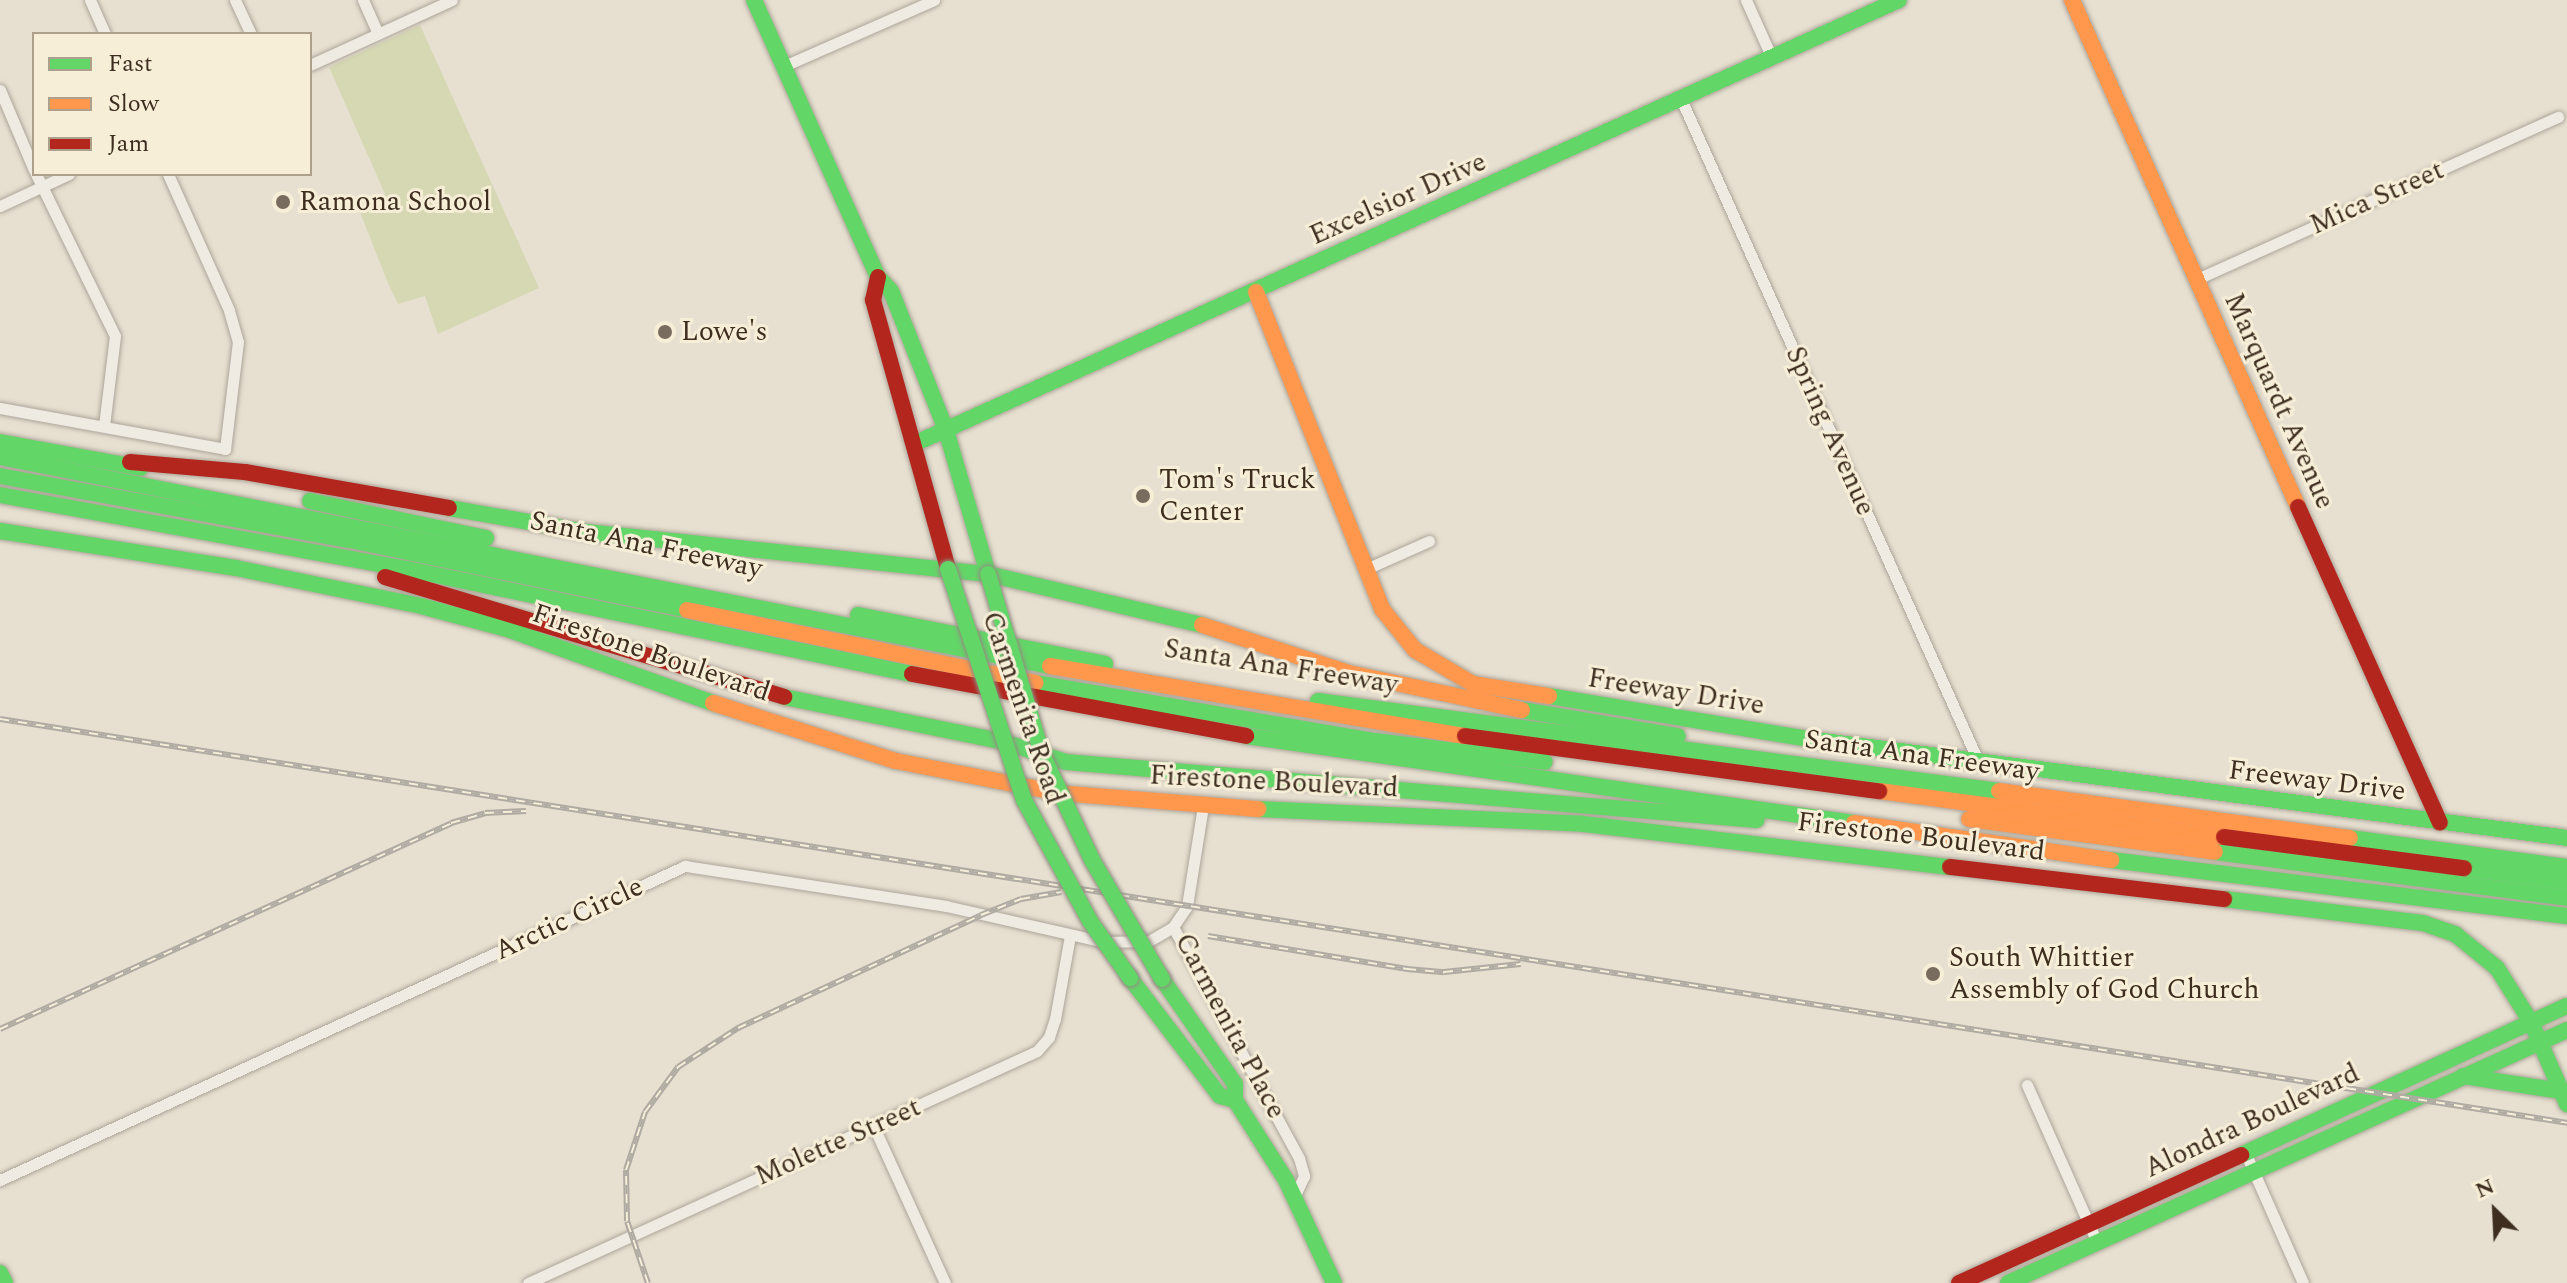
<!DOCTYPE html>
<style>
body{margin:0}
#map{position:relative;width:2567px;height:1283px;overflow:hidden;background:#e7e0d1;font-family:Spectral,serif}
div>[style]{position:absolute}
.green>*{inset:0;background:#d6d7b3}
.roads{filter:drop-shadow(0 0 2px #ada599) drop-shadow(0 0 2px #ada599)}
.street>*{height:11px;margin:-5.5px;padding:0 5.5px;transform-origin:5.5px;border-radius:5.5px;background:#efebe3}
.fast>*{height:16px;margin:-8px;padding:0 8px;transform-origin:8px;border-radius:8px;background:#63d668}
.slow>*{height:16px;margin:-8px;padding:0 8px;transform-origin:8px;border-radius:8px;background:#ff974d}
.jam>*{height:16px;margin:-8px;padding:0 8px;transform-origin:8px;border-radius:8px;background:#b3261e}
.rail>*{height:6px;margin-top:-3px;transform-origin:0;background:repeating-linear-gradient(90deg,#f7eed8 0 9px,#afaaa2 0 18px);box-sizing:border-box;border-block:2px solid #afaaa2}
.bridges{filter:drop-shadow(0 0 2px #928b80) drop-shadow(0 0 2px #928b80)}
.fast-bridge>*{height:16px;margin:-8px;padding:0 8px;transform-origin:8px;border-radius:8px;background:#63d668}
.dots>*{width:22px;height:22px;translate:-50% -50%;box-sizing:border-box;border:4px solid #f7eed8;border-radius:50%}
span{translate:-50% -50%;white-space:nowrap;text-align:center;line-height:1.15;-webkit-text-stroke:6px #f7eed8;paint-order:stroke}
.street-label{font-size:28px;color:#3d2e20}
.poi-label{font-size:28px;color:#3d2e20}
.left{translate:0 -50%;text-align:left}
.legend{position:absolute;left:32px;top:32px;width:280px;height:144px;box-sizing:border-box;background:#f7eed8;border:2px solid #ada18e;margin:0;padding:10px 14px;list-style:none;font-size:24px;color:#3d2e20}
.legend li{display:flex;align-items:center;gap:16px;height:40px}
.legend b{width:40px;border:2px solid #ada18e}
.north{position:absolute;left:2455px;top:1171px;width:80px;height:80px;-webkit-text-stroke:6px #f7eed8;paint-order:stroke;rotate:336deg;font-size:22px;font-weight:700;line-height:32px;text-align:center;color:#3d2e20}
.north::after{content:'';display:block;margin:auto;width:28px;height:36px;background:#3d2e20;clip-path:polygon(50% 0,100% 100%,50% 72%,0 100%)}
</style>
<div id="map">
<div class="green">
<div style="clip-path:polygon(420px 25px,539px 288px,438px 334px,425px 296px,398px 304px,388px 283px,358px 207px,385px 194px,329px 67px)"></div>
</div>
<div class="roads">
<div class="street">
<div style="left:90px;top:0;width:37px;rotate:66deg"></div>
<div style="left:235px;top:0;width:38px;rotate:65deg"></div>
<div style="left:363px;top:0;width:37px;rotate:66deg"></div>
<div style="left:1746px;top:0;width:64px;rotate:65.9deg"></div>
<div style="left:310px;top:65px;width:156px;rotate:-24.6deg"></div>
<div style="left:784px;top:66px;width:164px;rotate:-23.7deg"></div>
<div style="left:0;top:90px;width:87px;rotate:67deg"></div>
<div style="left:1681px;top:99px;width:728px;rotate:65.83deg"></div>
<div style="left:36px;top:174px;width:180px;rotate:64deg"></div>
<div style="left:115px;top:336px;width:91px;rotate:97deg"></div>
<div style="left:0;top:206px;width:76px;rotate:-24.9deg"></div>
<div style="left:2197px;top:279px;width:396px;rotate:-24.2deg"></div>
<div style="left:0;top:408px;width:229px;rotate:10.3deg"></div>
<div style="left:225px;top:449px;width:108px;rotate:-83.1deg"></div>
<div style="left:238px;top:342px;width:33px;rotate:-106deg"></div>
<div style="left:229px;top:310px;width:149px;rotate:-114.2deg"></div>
<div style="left:1366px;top:569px;width:69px;rotate:-24deg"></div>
<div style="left:1173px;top:927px;width:263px;rotate:61.4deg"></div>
<div style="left:1299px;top:1158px;width:19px;rotate:74deg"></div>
<div style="left:1304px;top:1176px;width:23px;rotate:115deg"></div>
<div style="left:2027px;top:1085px;width:172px;rotate:66deg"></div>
<div style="left:873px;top:1125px;width:174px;rotate:65.5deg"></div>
<div style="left:2245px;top:1152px;width:143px;rotate:66.1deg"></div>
<div style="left:0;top:1180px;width:754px;rotate:-24.63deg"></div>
<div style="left:685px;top:866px;width:264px;rotate:8.7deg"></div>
<div style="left:946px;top:906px;width:162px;rotate:12.8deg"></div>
<div style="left:1104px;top:942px;width:45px;rotate:-1.3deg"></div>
<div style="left:1149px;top:941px;width:28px;rotate:-30deg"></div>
<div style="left:1173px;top:927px;width:25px;rotate:-56deg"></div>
<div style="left:1187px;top:906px;width:101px;rotate:-80.9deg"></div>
<div style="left:528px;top:1283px;width:559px;rotate:-24.5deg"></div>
<div style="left:1037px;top:1051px;width:18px;rotate:-49deg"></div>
<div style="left:1049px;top:1037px;width:19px;rotate:-72deg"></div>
<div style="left:1055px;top:1019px;width:84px;rotate:-79.8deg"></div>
</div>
<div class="fast">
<div style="left:754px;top:0;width:303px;rotate:65.9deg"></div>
<div style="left:878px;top:277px;width:19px;rotate:47deg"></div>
<div style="left:891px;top:291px;width:149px;rotate:68.4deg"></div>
<div style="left:946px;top:430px;width:150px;rotate:73.7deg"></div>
<div style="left:0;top:442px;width:143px;rotate:10.4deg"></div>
<div style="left:916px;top:443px;width:1078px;rotate:-24.26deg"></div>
<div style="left:0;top:457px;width:1071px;rotate:11.26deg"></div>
<div style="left:0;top:476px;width:356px;rotate:10.4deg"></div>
<div style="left:350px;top:540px;width:344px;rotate:11.7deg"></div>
<div style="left:0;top:495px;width:414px;rotate:10.3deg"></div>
<div style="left:407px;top:569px;width:516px;rotate:11.75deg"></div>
<div style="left:310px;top:501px;width:180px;rotate:11.9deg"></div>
<div style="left:449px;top:508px;width:140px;rotate:9.9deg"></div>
<div style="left:587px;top:532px;width:403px;rotate:6deg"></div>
<div style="left:988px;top:574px;width:220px;rotate:13.4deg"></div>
<div style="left:0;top:531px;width:239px;rotate:8.9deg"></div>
<div style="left:236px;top:568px;width:189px;rotate:11.6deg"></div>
<div style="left:421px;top:606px;width:89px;rotate:15deg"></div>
<div style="left:507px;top:629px;width:219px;rotate:19.8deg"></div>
<div style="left:858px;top:615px;width:252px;rotate:11.2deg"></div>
<div style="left:1035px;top:683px;width:345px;rotate:9.7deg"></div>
<div style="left:1375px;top:741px;width:171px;rotate:7deg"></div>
<div style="left:1549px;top:696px;width:271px;rotate:9.4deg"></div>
<div style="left:1816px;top:740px;width:757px;rotate:7.43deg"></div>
<div style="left:784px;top:697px;width:221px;rotate:11.5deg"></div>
<div style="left:1001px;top:741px;width:68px;rotate:17.9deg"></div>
<div style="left:1066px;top:762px;width:693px;rotate:4.8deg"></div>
<div style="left:1318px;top:701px;width:687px;rotate:7.53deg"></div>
<div style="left:1522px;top:710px;width:158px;rotate:9.5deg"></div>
<div style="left:1246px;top:736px;width:614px;rotate:8.14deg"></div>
<div style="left:1258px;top:809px;width:325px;rotate:2.6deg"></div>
<div style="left:1583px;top:824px;width:370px;rotate:6.7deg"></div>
<div style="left:2350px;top:838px;width:219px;rotate:7.6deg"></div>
<div style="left:2215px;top:852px;width:355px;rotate:7.4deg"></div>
<div style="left:2111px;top:860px;width:459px;rotate:7deg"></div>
<div style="left:2464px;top:868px;width:104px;rotate:7.7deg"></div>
<div style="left:2224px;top:899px;width:200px;rotate:6.9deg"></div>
<div style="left:2423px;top:923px;width:34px;rotate:19deg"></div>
<div style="left:2455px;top:934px;width:54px;rotate:39deg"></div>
<div style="left:2497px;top:968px;width:64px;rotate:57.8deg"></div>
<div style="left:2531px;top:1022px;width:90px;rotate:66.3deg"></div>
<div style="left:1130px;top:978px;width:148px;rotate:52.7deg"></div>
<div style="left:1220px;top:1096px;width:16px;rotate:15deg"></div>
<div style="left:1162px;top:979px;width:128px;rotate:55.2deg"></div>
<div style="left:1235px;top:1084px;width:16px;rotate:90deg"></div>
<div style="left:1235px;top:1100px;width:95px;rotate:57.5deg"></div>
<div style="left:1286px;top:1180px;width:114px;rotate:65deg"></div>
<div style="left:2463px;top:1076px;width:99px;rotate:8.7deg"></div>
<div style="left:2241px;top:1155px;width:358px;rotate:-24.6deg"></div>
<div style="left:0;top:1273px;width:11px;rotate:63deg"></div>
<div style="left:2008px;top:1283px;width:614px;rotate:-24.35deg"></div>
</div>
<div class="slow">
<div style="left:2072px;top:0;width:555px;rotate:65.97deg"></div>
<div style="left:1256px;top:292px;width:341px;rotate:68.3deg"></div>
<div style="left:1382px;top:609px;width:53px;rotate:51.2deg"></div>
<div style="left:1415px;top:650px;width:67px;rotate:30.4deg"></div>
<div style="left:1473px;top:684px;width:77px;rotate:9deg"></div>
<div style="left:687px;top:610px;width:356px;rotate:11.8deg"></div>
<div style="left:1202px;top:625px;width:155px;rotate:18.1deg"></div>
<div style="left:1349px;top:673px;width:177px;rotate:12.1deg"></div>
<div style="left:1050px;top:666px;width:421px;rotate:9.6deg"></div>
<div style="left:713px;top:703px;width:192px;rotate:17.6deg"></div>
<div style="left:896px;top:761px;width:166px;rotate:11.1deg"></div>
<div style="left:1059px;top:793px;width:200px;rotate:4.6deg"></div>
<div style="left:1879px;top:791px;width:348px;rotate:7.6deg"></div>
<div style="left:1999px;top:791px;width:354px;rotate:7.6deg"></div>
<div style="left:1969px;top:819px;width:248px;rotate:7.6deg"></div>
<div style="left:1854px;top:823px;width:260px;rotate:8.2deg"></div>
</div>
<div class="jam">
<div style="left:878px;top:277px;width:24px;rotate:102deg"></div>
<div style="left:873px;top:300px;width:279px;rotate:74.4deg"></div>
<div style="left:130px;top:462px;width:115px;rotate:5deg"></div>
<div style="left:245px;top:472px;width:207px;rotate:10deg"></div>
<div style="left:2298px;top:507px;width:346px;rotate:65.8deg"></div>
<div style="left:385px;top:577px;width:417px;rotate:16.7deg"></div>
<div style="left:912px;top:674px;width:340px;rotate:10.5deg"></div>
<div style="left:1465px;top:736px;width:418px;rotate:7.6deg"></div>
<div style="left:2224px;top:837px;width:242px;rotate:7.4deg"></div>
<div style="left:1950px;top:867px;width:276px;rotate:6.7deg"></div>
<div style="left:1959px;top:1283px;width:310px;rotate:-24.4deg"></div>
</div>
</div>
<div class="rail">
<div style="left:0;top:719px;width:2599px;rotate:8.94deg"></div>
<div style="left:1208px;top:936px;width:202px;rotate:9.4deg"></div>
<div style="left:1407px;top:969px;width:37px;rotate:5deg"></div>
<div style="left:1444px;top:972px;width:77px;rotate:-5.9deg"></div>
<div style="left:0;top:1029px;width:496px;rotate:-24.5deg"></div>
<div style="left:451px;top:823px;width:35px;rotate:-16deg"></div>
<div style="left:485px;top:813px;width:41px;rotate:-2.8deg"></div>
<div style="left:648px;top:1283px;width:65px;rotate:-108.7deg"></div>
<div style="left:627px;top:1221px;width:51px;rotate:-91.1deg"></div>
<div style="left:626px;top:1170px;width:61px;rotate:-71.9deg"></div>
<div style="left:645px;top:1112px;width:56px;rotate:-53.7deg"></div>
<div style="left:678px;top:1067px;width:72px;rotate:-33deg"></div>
<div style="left:738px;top:1028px;width:268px;rotate:-24.9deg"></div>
<div style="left:981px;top:915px;width:43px;rotate:-21.8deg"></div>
<div style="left:1021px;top:899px;width:41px;rotate:-9.9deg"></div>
</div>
<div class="bridges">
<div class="fast-bridge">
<div style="left:948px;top:569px;width:243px;rotate:71.8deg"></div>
<div style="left:1024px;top:800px;width:138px;rotate:61.4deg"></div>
<div style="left:1090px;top:921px;width:70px;rotate:54.9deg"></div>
<div style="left:988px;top:574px;width:188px;rotate:73.3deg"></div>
<div style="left:1042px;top:754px;width:117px;rotate:64.7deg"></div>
<div style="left:1092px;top:860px;width:138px;rotate:59.5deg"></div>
</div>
</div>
<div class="dots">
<div style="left:283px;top:202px;background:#786c5e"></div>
<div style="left:665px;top:332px;background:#786c5e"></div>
<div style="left:1143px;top:496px;background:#786c5e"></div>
<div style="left:1933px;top:974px;background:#786c5e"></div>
</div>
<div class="street-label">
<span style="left:2377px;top:198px;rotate:-24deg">Mica Street</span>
<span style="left:1398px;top:199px;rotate:-24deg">Excelsior Drive</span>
<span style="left:2279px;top:401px;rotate:66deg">Marquardt Avenue</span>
<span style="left:1830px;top:431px;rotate:66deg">Spring Avenue</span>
<span style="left:646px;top:545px;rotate:12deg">Santa Ana Freeway</span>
<span style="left:651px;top:653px;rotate:19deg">Firestone Boulevard</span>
<span style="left:1281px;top:667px;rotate:9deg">Santa Ana Freeway</span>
<span style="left:1676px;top:692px;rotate:9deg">Freeway Drive</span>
<span style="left:1023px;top:708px;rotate:71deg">Carmenita Road</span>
<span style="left:1922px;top:756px;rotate:8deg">Santa Ana Freeway</span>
<span style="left:2317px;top:781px;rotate:7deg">Freeway Drive</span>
<span style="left:1274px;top:782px;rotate:3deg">Firestone Boulevard</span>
<span style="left:1921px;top:837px;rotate:7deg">Firestone Boulevard</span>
<span style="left:569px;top:919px;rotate:-25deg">Arctic Circle</span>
<span style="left:1230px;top:1026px;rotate:62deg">Carmenita Place</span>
<span style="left:2252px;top:1121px;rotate:-25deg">Alondra Boulevard</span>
<span style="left:838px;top:1142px;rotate:-24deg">Molette Street</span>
</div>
<div class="poi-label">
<span class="left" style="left:299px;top:202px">Ramona School</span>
<span class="left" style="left:681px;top:332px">Lowe's</span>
<span class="left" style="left:1159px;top:496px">Tom's Truck<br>Center</span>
<span class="left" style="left:1949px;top:974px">South Whittier<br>Assembly of God Church</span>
</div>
<ul class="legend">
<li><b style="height:10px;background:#63d668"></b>Fast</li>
<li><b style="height:10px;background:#ff974d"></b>Slow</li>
<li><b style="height:10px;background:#b3261e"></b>Jam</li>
</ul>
<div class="north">N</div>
</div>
